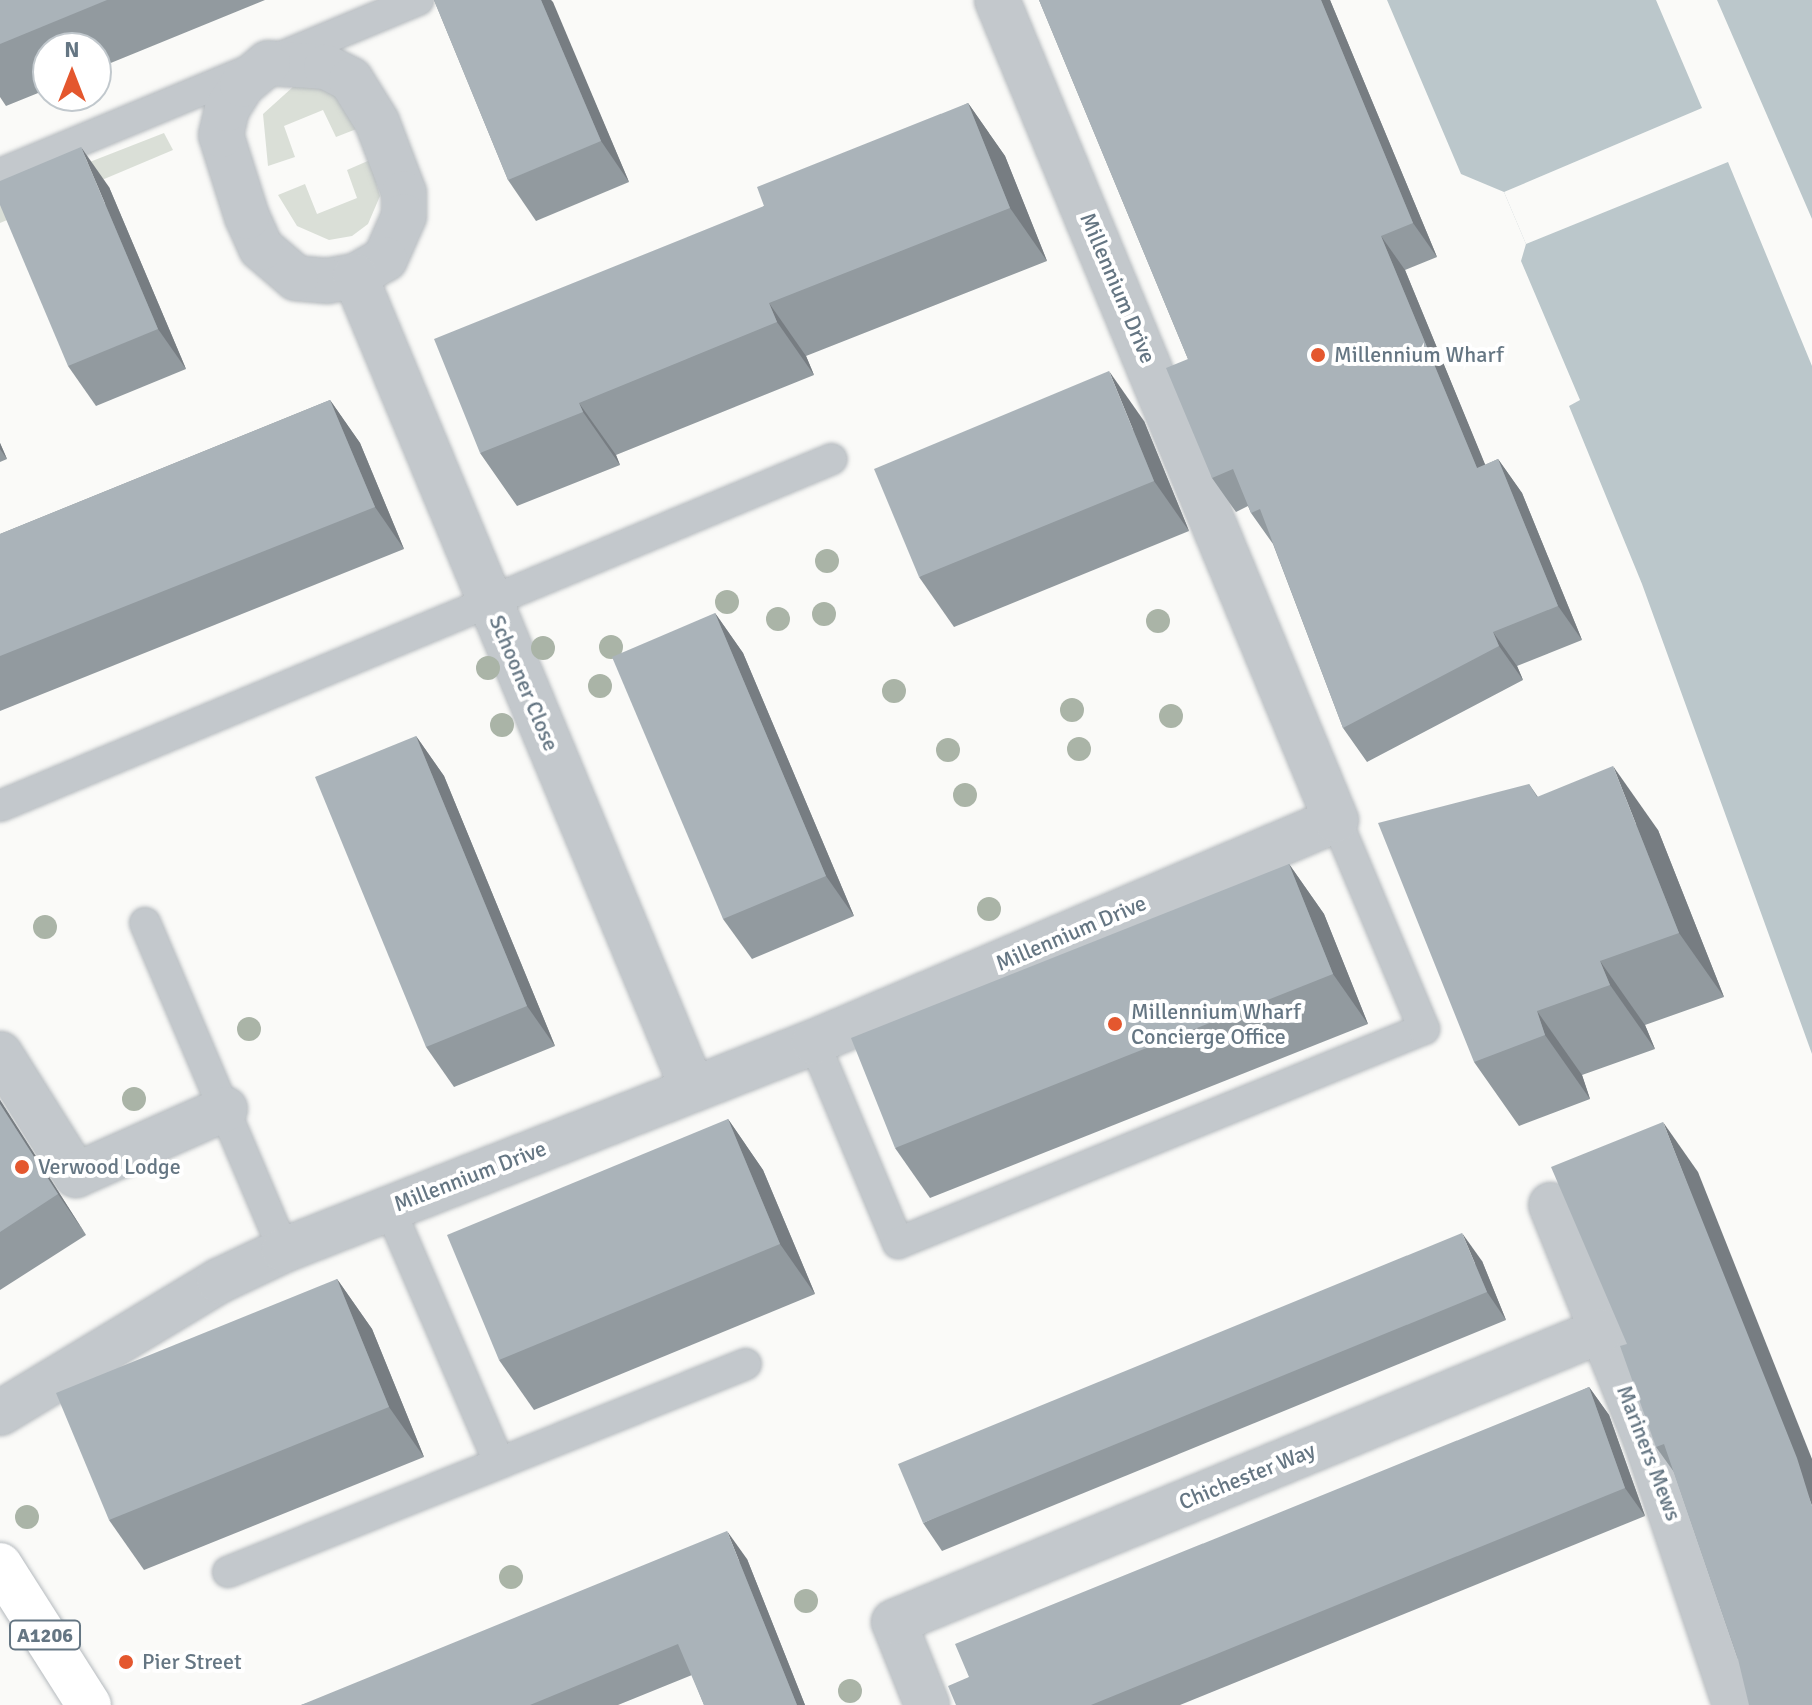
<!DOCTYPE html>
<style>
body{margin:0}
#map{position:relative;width:1812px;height:1705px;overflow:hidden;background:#fafaf8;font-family:Signika,sans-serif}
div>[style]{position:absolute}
.green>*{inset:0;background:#dadfd7}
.water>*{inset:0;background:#bbc7cb}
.pier>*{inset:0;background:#fafaf8}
.roads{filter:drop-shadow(0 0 2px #b5babe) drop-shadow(0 0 2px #b5babe)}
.service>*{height:30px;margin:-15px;padding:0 15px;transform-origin:15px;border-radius:15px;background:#c3c8cc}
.pedestrian>*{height:44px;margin:-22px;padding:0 22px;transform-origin:22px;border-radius:22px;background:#c3c8cc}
.minor>*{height:44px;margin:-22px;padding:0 22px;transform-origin:22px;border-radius:22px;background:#c3c8cc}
.primary>*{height:44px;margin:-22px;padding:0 22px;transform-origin:22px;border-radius:22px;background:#fff}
.trees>*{width:24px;height:24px;margin:-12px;border-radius:50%;background:#aab4a7}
.wall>*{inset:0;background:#929a9f}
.shaded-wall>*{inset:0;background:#777d82}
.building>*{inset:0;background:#aab3b9}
.dots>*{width:22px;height:22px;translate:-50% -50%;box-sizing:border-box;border:4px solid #fff;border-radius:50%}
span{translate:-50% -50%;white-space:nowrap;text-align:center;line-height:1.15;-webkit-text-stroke:8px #fff;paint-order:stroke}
.shield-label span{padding:2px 6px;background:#fff;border:2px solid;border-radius:6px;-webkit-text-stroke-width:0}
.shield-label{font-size:20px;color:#657683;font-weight:700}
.street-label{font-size:22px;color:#657683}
.poi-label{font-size:22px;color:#657683}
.left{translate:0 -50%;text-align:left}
.north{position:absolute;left:32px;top:32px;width:80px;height:80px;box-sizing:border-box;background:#fff;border:2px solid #c1c8cd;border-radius:50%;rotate:0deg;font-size:22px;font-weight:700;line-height:32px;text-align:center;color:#657683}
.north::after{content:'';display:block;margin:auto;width:28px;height:36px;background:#e4572e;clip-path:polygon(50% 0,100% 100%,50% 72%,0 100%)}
</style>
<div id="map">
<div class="green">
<div style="clip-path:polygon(314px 83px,342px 96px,359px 128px,336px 137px,323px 110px,284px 126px,295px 157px,268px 166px,263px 114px,294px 86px)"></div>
<div style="clip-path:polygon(164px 133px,173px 150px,0 223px,0 197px)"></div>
<div style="clip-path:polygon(370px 160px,380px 196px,368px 224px,352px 236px,329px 240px,297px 226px,278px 195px,305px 184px,317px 214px,357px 198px,347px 170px)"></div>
</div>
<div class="water">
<div style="clip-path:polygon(1387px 0,1812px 0,1812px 1054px,1642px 584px,1569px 406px,1580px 400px,1521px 261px,1526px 244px,1504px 192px,1461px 174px)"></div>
</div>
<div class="pier">
<div style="clip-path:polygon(1656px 0,1717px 0,1812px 219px,1812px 366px,1728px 162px,1526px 244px,1504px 192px,1702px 108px)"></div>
</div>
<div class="roads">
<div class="service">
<div style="left:0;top:174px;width:453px;rotate:-22.6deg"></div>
<div style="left:0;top:806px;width:901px;rotate:-22.64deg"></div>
<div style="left:145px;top:923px;width:355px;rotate:67deg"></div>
<div style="left:814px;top:1042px;width:218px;rotate:67.3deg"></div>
<div style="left:898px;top:1243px;width:568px;rotate:-22.14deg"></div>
<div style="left:1424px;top:1029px;width:227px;rotate:-112.8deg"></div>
<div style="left:389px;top:1207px;width:278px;rotate:66.7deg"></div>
<div style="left:228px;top:1572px;width:558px;rotate:-21.88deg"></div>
</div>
<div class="pedestrian">
<div style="left:1551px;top:1205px;width:253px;rotate:68deg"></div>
<div style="left:1646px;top:1440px;width:280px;rotate:71.4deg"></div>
</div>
<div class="minor">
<div style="left:268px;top:63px;width:58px;rotate:3.9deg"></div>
<div style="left:326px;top:67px;width:28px;rotate:27deg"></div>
<div style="left:351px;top:80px;width:49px;rotate:58.2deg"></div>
<div style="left:377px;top:122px;width:76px;rotate:69.2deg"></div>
<div style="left:404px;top:193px;width:23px;rotate:90deg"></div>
<div style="left:404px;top:216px;width:47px;rotate:113.8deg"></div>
<div style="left:385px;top:259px;width:34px;rotate:150deg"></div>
<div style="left:355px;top:276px;width:27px;rotate:170deg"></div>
<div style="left:328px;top:281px;width:32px;rotate:-175deg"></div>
<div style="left:296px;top:278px;width:46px;rotate:-139.4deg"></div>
<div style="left:261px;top:248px;width:34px;rotate:-114deg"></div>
<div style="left:247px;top:217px;width:86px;rotate:-107.6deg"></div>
<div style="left:221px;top:135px;width:27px;rotate:-77deg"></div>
<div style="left:227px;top:109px;width:28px;rotate:-58deg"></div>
<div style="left:242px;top:85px;width:34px;rotate:-40deg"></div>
<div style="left:355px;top:276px;width:880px;rotate:67.43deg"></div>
<div style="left:0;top:1054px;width:143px;rotate:57.9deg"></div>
<div style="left:76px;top:1175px;width:163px;rotate:-23.9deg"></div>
<div style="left:0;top:1413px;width:256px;rotate:-31.1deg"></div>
<div style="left:219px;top:1281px;width:72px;rotate:-25.5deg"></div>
<div style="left:284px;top:1250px;width:569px;rotate:-21.43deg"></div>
<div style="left:814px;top:1042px;width:567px;rotate:-23.04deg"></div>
<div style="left:1336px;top:820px;width:887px;rotate:-112.46deg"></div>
<div style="left:927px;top:1705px;width:89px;rotate:-111.7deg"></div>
<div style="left:894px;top:1622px;width:764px;rotate:-22.4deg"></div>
</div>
<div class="primary">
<div style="left:0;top:1565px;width:166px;rotate:57.6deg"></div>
</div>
</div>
<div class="trees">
<div style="left:827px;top:561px"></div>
<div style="left:727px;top:602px"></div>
<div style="left:824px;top:614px"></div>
<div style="left:778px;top:619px"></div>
<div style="left:1158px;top:621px"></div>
<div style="left:611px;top:647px"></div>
<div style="left:543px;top:648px"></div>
<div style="left:488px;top:668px"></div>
<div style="left:600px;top:686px"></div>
<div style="left:894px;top:691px"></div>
<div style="left:1072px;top:710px"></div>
<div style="left:1171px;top:716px"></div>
<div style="left:502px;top:725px"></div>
<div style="left:1079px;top:749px"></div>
<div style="left:948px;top:750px"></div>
<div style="left:965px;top:795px"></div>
<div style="left:989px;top:909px"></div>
<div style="left:45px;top:927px"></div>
<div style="left:249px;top:1029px"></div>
<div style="left:134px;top:1099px"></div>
<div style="left:27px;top:1517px"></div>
<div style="left:511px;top:1577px"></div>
<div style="left:806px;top:1601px"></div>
<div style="left:850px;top:1691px"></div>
</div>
<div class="wall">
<div style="clip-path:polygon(0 0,265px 0,96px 69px,96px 48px,48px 48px,48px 89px,6px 106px,0 97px)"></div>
<div style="clip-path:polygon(434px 0,551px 0,629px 182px,536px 221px,508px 180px)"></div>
<div style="clip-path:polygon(1039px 0,1330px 0,1437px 257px,1405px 270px,1485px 465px,1498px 459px,1522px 493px,1582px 640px,1517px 666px,1523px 680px,1367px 762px,1343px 728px,1273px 544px,1251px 513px,1248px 506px,1236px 512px,1212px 478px,1188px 359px)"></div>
<div style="clip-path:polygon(968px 103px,1005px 156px,1047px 261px,806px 356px,814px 375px,616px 455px,620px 465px,517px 506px,480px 453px,764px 206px)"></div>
<div style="clip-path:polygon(109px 187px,186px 369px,96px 406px,68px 366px)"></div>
<div style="clip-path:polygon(330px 400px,360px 443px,404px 549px,0 711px,0 534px)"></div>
<div style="clip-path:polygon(1144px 421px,1189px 531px,954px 627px,919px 577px)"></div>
<div style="clip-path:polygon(0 443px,7px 459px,0 462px)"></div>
<div style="clip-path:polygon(715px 613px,743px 653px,854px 916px,752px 959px,723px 919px)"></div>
<div style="clip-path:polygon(416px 736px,444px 776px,555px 1046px,454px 1087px,426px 1047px)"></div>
<div style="clip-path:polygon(1529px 784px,1538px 797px,1658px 830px,1724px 997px,1645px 1025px,1655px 1049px,1582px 1075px,1590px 1099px,1519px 1126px,1474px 1062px)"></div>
<div style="clip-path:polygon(1289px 864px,1324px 914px,1368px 1024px,930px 1198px,895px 1148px)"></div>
<div style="clip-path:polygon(0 1100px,86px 1235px,0 1290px)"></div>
<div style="clip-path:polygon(728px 1119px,763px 1170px,815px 1294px,534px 1410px,499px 1360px)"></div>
<div style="clip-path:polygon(1698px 1172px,1738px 1659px,1674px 1472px,1656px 1447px)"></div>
<div style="clip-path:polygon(1482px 1261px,1506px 1320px,942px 1551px,923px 1523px)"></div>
<div style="clip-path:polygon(337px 1279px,372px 1329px,424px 1457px,144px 1570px,109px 1520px)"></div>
<div style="clip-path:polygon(1589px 1387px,1609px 1415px,1645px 1516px,1180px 1705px,956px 1705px,969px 1677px)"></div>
<div style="clip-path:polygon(747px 1559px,805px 1705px,704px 1705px,692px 1675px,618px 1705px,301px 1705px)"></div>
</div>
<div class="shaded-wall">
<div style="clip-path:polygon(541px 0,551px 0,553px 2px,629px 182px,601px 141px)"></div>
<div style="clip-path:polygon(1321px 0,1330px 0,1437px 257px,1413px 223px)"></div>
<div style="clip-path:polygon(968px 103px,1005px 156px,1047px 261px,1010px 208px)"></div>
<div style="clip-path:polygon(81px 147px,109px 187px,186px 369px,158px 329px)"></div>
<div style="clip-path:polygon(1381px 236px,1405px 270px,1501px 503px,1477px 468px)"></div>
<div style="clip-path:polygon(769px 303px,806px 356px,814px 375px,777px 322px)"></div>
<div style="clip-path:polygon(1109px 371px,1144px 421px,1189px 531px,1154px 481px)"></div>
<div style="clip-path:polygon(330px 400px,360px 443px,404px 549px,375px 507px)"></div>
<div style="clip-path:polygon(579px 403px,616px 455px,620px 465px,583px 412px)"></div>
<div style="clip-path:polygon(0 443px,7px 459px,0 449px)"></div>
<div style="clip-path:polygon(1498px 459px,1522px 493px,1582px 640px,1558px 606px)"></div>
<div style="clip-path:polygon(715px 613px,743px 653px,854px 916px,826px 876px)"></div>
<div style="clip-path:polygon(1493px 632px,1517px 666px,1523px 680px,1499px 646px)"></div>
<div style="clip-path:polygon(416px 736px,444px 776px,555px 1046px,527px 1006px)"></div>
<div style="clip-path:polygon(1613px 766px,1658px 830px,1724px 997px,1679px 933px)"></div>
<div style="clip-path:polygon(1289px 864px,1324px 914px,1368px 1024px,1333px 974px)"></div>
<div style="clip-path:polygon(1600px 961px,1645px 1025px,1655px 1049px,1610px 985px)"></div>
<div style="clip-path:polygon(1537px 1011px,1582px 1075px,1590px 1099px,1545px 1035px)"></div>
<div style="clip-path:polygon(0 1100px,86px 1235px,58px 1194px,0 1104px)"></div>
<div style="clip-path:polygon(728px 1119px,763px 1170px,815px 1294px,780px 1244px)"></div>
<div style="clip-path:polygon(1663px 1122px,1698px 1172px,1812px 1459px,1812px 1506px)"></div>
<div style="clip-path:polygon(1462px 1233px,1482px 1261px,1506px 1320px,1487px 1292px)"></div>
<div style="clip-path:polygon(337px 1279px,372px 1329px,424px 1457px,389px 1407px)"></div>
<div style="clip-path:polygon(1589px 1387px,1609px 1415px,1645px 1516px,1625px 1488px)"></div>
<div style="clip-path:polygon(727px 1531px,747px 1559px,805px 1705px,797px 1705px)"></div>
</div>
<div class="building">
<div style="clip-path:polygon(0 0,107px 0,0 44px)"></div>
<div style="clip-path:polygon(434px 0,541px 0,601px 141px,508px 180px)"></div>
<div style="clip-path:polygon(1039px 0,1321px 0,1413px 223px,1381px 236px,1477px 468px,1498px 459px,1558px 606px,1493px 632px,1499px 646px,1343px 728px,1260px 509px,1251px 513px,1233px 469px,1212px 478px,1166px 368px,1188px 359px)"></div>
<div style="clip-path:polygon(968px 103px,1010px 208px,769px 303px,777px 322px,579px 403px,583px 412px,480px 453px,434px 339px,764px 206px,757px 187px)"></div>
<div style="clip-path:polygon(81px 147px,158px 329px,68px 366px,0 205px,0 181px)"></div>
<div style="clip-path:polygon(1109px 371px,1154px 481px,919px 577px,874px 469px)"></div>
<div style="clip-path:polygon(330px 400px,375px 507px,0 656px,0 534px)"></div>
<div style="clip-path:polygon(715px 613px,826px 876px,723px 919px,612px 657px)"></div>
<div style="clip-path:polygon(416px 736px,527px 1006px,426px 1047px,315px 777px)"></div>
<div style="clip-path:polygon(1613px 766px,1679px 933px,1600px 961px,1610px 985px,1537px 1011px,1545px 1035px,1474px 1062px,1378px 823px,1529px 784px,1537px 797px)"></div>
<div style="clip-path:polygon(1289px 864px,1333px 974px,895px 1148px,851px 1038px)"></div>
<div style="clip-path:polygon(0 1104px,58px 1194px,0 1232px)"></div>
<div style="clip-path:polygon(728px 1119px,780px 1244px,499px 1360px,447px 1235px)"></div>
<div style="clip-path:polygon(1663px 1122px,1797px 1458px,1812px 1506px,1812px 1705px,1749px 1705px,1738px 1659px,1664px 1444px,1656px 1447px,1620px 1346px,1627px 1344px,1551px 1167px)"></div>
<div style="clip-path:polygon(1462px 1233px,1487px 1292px,923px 1523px,898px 1464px)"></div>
<div style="clip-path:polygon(337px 1279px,389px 1407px,109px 1520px,56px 1393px)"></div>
<div style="clip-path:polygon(1589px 1387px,1625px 1488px,1091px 1705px,956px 1705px,948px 1686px,969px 1677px,955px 1644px)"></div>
<div style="clip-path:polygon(727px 1531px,797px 1705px,704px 1705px,678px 1644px,530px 1705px,301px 1705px)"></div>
</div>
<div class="dots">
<div style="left:1318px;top:355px;background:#e4572e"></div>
<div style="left:1115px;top:1024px;background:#e4572e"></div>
<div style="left:22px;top:1167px;background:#e4572e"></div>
<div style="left:126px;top:1662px;background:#e4572e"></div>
</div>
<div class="shield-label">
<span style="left:45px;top:1635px">A1206</span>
</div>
<div class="street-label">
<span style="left:1118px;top:288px;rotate:67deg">Millennium Drive</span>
<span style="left:524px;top:683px;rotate:67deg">Schooner Close</span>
<span style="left:1071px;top:933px;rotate:-23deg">Millennium Drive</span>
<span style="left:470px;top:1176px;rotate:-21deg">Millennium Drive</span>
<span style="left:1649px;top:1453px;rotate:69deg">Mariners Mews</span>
<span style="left:1247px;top:1476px;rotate:-22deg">Chichester Way</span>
</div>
<div class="poi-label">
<span class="left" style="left:1334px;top:355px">Millennium Wharf</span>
<span class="left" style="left:1131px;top:1024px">Millennium Wharf<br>Concierge Office</span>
<span class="left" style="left:38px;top:1167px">Verwood Lodge</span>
<span class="left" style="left:142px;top:1662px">Pier Street</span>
</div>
<div class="north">N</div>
</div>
